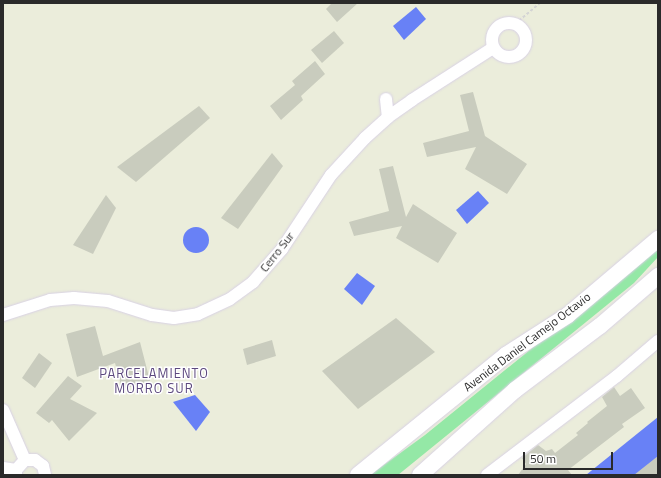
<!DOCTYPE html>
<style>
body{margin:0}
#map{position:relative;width:661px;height:478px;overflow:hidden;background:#ebeddb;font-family:"Titillium Web",sans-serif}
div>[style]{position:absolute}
.green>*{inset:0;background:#94e8a6}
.water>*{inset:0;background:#6881f6}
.round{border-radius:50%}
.building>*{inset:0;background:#c9ccbe}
.path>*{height:2px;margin-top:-1px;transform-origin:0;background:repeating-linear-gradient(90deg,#d4d4d4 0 3px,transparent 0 5px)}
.roads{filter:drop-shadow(0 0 1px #d8d1e4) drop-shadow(0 0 1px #d8d1e4)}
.street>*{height:12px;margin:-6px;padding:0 6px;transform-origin:6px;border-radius:6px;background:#fff}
.street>.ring{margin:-6px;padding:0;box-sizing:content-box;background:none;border:12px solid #fff;border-radius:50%}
.secondary>*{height:16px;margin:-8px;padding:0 8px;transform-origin:8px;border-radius:8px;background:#fff}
span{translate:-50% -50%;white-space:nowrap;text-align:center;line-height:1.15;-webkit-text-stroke:3px #fff;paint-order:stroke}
.street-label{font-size:12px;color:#2a2a2a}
.neighbourhood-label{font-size:13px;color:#5c487e;letter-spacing:1px}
.frame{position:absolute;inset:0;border:4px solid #2a2a2a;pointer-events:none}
.scale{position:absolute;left:523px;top:452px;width:90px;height:18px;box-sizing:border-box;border:2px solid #2a2a2a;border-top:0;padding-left:5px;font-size:12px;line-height:14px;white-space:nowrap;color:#2a2a2a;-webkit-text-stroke:3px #fff;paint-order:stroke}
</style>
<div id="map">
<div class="green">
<div style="clip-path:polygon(658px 243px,658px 257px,634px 283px,398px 475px,370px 475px,425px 435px,647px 255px)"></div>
</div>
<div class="water">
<div style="clip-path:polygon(416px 7px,426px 19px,404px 40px,393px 26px)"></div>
<div style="clip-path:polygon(478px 191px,489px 203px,467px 224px,456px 210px)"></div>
<div class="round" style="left:183px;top:227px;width:26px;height:26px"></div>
<div style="clip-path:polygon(357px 273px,375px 286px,362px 305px,344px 289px)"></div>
<div style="clip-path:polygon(195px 395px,210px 412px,196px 431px,173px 402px)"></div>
<div style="clip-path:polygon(658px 417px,658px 462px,642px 475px,586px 475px)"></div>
</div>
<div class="building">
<div style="clip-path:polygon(332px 3px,358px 3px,337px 22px,326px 9px)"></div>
<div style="clip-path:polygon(334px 31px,344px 43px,322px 63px,311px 50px)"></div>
<div style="clip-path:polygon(315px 61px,325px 74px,301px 96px,303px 100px,281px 120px,270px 106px,295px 85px,292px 81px)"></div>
<div style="clip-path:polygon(473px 92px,485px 136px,527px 164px,507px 194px,465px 169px,476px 147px,427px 157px,423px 143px,469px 131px,460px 95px)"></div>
<div style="clip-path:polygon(199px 106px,210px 118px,136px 182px,117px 167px)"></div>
<div style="clip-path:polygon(272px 153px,283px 166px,238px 229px,221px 218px)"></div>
<div style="clip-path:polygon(393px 166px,406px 217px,413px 204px,457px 233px,438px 263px,396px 238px,402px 226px,354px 236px,349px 222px,389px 211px,379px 169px)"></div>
<div style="clip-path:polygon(106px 195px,116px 208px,93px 254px,73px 245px)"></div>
<div style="clip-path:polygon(396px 318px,435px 352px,358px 409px,322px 371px)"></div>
<div style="clip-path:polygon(95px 326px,103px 356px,140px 342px,150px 381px,122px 389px,115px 363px,77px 377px,66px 334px)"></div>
<div style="clip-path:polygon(272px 340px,276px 356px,247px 365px,243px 349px)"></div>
<div style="clip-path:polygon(39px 353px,52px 363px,35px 388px,22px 378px)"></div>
<div style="clip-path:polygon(68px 376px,82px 386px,70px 399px,97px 413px,69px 441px,52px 420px,49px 423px,36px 413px)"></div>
<div style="clip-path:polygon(614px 387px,620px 396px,631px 388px,645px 408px,622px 424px,624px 427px,568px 470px,572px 475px,518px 475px,526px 464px,522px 458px,538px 445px,546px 451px,552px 449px,555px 453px,578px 435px,576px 433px,588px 423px,587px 422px,607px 406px,602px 397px)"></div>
<div style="clip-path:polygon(658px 456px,658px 475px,634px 475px)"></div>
</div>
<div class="path">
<div style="left:515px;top:24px;width:33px;rotate:-40deg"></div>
</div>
<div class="roads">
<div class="street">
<div class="ring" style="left:492px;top:23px;width:22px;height:22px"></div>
<div style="left:386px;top:99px;width:18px;rotate:84deg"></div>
<div style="left:3px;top:315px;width:49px;rotate:-17.7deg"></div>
<div style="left:50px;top:300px;width:24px;rotate:-5deg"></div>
<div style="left:74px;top:298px;width:34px;rotate:5deg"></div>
<div style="left:108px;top:301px;width:46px;rotate:17.7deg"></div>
<div style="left:152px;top:315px;width:22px;rotate:8deg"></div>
<div style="left:174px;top:318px;width:24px;rotate:-9deg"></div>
<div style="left:198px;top:314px;width:35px;rotate:-25deg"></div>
<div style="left:230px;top:299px;width:29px;rotate:-36deg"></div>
<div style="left:253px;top:282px;width:44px;rotate:-48.7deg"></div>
<div style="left:282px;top:249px;width:89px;rotate:-56.5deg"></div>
<div style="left:331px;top:175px;width:50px;rotate:-47.4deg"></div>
<div style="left:365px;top:138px;width:31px;rotate:-42deg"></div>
<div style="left:388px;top:117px;width:29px;rotate:-35deg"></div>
<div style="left:412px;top:100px;width:96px;rotate:-32.7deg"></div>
<div style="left:3px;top:410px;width:55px;rotate:66.3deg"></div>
<div style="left:3px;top:468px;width:13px;rotate:9deg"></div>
<div style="left:16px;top:475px;width:5px;rotate:-90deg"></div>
<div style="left:16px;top:470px;width:13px;rotate:-48deg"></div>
<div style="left:25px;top:460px;width:10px"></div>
<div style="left:35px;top:460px;width:10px;rotate:37deg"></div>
<div style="left:43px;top:466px;width:9px;rotate:77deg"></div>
<div style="left:487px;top:475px;width:163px;rotate:-37.3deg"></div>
<div style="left:617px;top:376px;width:54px;rotate:-40.5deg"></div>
</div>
<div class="secondary">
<div style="left:358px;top:475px;width:191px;rotate:-39deg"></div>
<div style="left:506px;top:355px;width:74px;rotate:-32.8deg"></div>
<div style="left:568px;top:315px;width:118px;rotate:-40.2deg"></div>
<div style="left:420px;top:475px;width:127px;rotate:-41.8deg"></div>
<div style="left:515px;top:390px;width:106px;rotate:-37deg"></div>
<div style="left:600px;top:326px;width:77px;rotate:-40.8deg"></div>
</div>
</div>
<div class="street-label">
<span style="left:277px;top:252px;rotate:-52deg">Cerro Sur</span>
<span style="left:527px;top:342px;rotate:-37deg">Avenida Daniel Camejo Octavio</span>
</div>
<div class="neighbourhood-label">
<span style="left:154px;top:381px">PARCELAMIENTO<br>MORRO SUR</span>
</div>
<div class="frame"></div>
<div class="scale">50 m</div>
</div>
